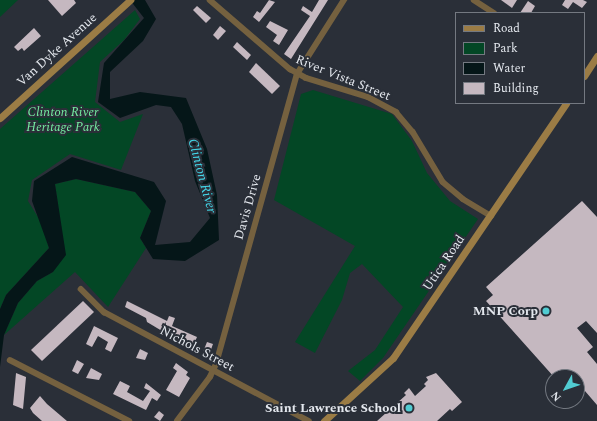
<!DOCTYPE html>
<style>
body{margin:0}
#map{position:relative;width:597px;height:421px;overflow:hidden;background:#2a2f38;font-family:Spectral,serif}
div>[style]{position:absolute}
.green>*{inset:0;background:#034725}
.water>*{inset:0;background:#051618}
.building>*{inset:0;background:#c5b8c0}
.street>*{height:5.5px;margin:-2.75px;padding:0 2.75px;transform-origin:2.75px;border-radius:2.75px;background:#75613f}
.secondary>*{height:7px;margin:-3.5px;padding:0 3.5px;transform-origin:3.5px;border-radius:3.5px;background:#9b7c45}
.dots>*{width:11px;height:11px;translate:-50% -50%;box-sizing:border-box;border:2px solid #2a2f38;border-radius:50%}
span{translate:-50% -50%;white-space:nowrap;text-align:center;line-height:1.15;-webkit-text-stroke:4px #2a2f38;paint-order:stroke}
.street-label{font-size:13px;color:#e4e8ee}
.park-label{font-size:13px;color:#75eda2;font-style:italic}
.poi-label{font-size:13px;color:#e4e8ee;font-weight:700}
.right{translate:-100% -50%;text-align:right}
.water-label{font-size:14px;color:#43d4e6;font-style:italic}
.legend{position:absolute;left:455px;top:12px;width:130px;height:92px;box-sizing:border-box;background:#2a2f38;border:1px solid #747981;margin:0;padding:5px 7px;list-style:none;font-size:12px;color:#e4e8ee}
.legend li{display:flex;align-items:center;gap:8px;height:20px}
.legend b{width:20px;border:1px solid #747981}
.north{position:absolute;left:545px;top:369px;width:40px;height:40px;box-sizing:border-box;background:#2a2f38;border:1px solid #747981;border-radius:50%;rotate:230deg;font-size:11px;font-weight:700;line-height:16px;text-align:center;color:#e4e8ee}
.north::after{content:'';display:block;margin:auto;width:14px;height:18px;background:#51ccd2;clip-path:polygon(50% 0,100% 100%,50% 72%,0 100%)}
</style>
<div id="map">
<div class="green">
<div style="clip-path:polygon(0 0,18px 0,0 17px)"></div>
<div style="clip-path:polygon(135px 10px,140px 19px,124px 40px,100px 62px,95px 102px,120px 122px,143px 114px,121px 170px,70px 154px,32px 180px,28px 201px,41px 222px,49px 248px,6px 295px,0 309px,0 129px)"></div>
<div style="clip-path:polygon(313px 90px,392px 114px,412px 141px,427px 173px,450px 201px,478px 219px,383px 358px,360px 381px,348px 371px,375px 350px,403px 307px,362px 264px,350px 273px,342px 300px,315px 353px,295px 342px,355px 246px,274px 200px,301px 94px)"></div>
<div style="clip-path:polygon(76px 179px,135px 192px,151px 211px,140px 238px,146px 248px,108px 307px,75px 272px,4px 335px,18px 303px,37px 281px,53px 272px,60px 220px,55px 184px)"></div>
</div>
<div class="water">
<div style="clip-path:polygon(130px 0,145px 0,156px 19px,143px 41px,110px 72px,110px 99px,140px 92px,186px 98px,207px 149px,217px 195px,219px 240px,185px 261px,153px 259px,140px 238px,151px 211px,135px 192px,76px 179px,55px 184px,66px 255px,53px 272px,37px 281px,18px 303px,4px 335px,0 367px,0 309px,6px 295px,49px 248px,32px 201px,34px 181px,72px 157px,154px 182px,166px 201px,155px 245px,190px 242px,210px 218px,195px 181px,182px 124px,171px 107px,156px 105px,120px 118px,98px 102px,104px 63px,144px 18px)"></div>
</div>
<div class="building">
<div style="clip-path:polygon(48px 0,74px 0,76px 3px,62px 16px)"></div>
<div style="clip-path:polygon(269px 0,275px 2px,259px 22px,253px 17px,257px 11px,260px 13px)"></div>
<div style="clip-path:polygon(319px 0,328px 0,291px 59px,284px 54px,310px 16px,301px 10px,303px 6px,312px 12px)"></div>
<div style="clip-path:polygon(501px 0,517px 0,512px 8px)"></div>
<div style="clip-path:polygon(565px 0,583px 0,587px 2px,582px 8px,573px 2px,568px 9px,562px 5px)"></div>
<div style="clip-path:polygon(528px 1px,535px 6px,531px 13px,520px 13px)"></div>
<div style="clip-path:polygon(197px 6px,211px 18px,206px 23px,193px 10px)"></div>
<div style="clip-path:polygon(270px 21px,288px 30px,279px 45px,273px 41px,277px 35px,266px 27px)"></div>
<div style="clip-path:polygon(220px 26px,226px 31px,218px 40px,213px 35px)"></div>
<div style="clip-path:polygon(34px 28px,41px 36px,24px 51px,22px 48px,18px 51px,14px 47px)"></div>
<div style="clip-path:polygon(237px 42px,251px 55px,247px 60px,233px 47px)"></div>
<div style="clip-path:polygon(256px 63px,280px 86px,272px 94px,249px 72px)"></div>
<div style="clip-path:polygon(582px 201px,597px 217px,597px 333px,586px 321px,577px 328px,593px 347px,587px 352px,597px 364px,597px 405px,585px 391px,577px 398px,577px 377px,554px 377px,486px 301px,493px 295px,486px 287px)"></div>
<div style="clip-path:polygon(83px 301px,94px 312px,42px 361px,31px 350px)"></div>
<div style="clip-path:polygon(127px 301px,167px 321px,169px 316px,175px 318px,172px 326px,197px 337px,194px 344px,177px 340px,147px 322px,146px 318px,125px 307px)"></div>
<div style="clip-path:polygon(94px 326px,118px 338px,111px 352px,105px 349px,108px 342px,98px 336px,92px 347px,86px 344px)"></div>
<div style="clip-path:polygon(207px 342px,213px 344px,209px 355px,203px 352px)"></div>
<div style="clip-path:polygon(140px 349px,148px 353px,145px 360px,136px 358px)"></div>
<div style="clip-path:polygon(77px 360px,84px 364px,78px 374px,72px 371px)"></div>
<div style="clip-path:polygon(176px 363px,188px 372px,186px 375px,190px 378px,179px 397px,166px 390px,177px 371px,173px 368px)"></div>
<div style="clip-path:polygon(91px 368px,102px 374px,99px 380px,86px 378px)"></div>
<div style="clip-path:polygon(16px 373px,26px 377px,23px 409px,13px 405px)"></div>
<div style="clip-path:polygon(436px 373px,462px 402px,452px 411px,450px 409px,437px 421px,377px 421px,406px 395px,404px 393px,409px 388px,415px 396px,426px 386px,424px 384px,428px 380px,426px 377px)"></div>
<div style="clip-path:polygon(120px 381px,130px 386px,127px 392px,143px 401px,150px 391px,144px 388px,146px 383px,161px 395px,157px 401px,152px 398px,146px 410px,113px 394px)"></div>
<div style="clip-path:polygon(40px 396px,47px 404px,67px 421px,42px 421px,33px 413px,30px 408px)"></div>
<div style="clip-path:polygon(159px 411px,164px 415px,160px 421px,154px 417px)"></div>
</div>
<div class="street">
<div style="left:210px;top:0;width:106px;rotate:40.8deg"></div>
<div style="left:290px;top:69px;width:18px;rotate:29deg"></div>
<div style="left:306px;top:78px;width:65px;rotate:17deg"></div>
<div style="left:368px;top:97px;width:32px;rotate:28deg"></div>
<div style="left:396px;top:112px;width:26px;rotate:50deg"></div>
<div style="left:413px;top:132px;width:58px;rotate:59deg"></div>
<div style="left:443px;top:182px;width:26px;rotate:40deg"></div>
<div style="left:463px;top:199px;width:33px;rotate:31deg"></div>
<div style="left:474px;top:0;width:24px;rotate:33deg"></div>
<div style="left:81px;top:289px;width:33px;rotate:45deg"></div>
<div style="left:104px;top:312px;width:232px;rotate:28deg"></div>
<div style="left:10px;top:360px;width:134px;rotate:27.1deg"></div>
<div style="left:177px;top:421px;width:55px;rotate:-53.1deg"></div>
<div style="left:210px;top:377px;width:14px;rotate:-65deg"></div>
<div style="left:216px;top:364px;width:301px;rotate:-74.4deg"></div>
<div style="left:297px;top:74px;width:88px;rotate:-57.6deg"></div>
</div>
<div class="secondary">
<div style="left:584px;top:76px;width:24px;rotate:-57deg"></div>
<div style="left:0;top:118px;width:176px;rotate:-42.2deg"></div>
<div style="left:324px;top:421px;width:93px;rotate:-42.4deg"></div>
<div style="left:393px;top:358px;width:308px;rotate:-55.8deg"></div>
</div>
<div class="dots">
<div style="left:546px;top:311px;background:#51ccd2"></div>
<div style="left:409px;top:408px;background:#51ccd2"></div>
</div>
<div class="street-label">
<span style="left:57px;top:50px;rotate:-42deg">Van Dyke Avenue</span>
<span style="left:343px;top:78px;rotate:22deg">River Vista Street</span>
<span style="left:248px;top:207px;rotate:-74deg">Davis Drive</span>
<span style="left:444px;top:263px;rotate:-56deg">Utica Road</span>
<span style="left:197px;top:349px;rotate:28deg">Nichols Street</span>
</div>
<div class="park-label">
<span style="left:63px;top:120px">Clinton River<br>Heritage Park</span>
</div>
<div class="poi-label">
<span class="right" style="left:538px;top:311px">MNP Corp</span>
<span class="right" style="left:401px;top:408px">Saint Lawrence School</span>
</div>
<div class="water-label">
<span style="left:202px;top:176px;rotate:75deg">Clinton River</span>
</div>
<ul class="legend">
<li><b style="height:5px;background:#9b7c45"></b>Road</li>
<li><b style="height:11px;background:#034725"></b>Park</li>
<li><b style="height:11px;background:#051618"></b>Water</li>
<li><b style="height:11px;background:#c5b8c0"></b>Building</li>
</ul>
<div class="north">N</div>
</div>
